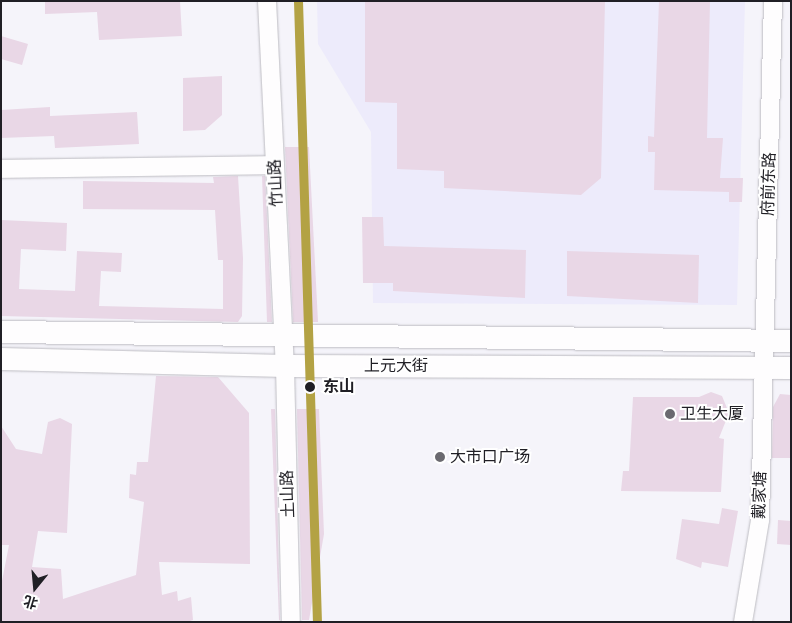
<!DOCTYPE html>
<meta charset="utf-8">
<style>
body{margin:0}
#map{position:relative;width:792px;height:623px;overflow:hidden;background:#f5f4fa;font-family:Raleway,"Noto Sans SC",sans-serif}
div>[style]{position:absolute}
.built>*{inset:0;background:#edebfb}
.building>*{inset:0;background:#e9d7e6}
.roads{filter:drop-shadow(0 0 1px #bdbcc2) drop-shadow(0 0 1px #bdbcc2)}
.minor>*{height:18px;margin:-9px;padding:0 9px;transform-origin:9px;border-radius:9px;background:#fefdfe}
.major>*{height:22px;margin:-11px;padding:0 11px;transform-origin:11px;border-radius:11px;background:#fefdfe}
.metro-1>*{height:9px;margin:-4.5px;padding:0 4.5px;transform-origin:4.5px;border-radius:4.5px;background:#b3a244}
.dots>*{width:14px;height:14px;translate:-50% -50%;box-sizing:border-box;border:2px solid #fff;border-radius:50%}
span{translate:-50% -50%;white-space:nowrap;text-align:center;line-height:1.15;-webkit-text-stroke:4px #fff;paint-order:stroke}
.street-label{font-size:16px;color:#201f25}
.stop-label{font-size:16px;color:#201f25;font-weight:700}
.left{translate:0 -50%;text-align:left}
.poi-label{font-size:16px;color:#201f25}
.frame{position:absolute;inset:0;border:2px solid #201f25;pointer-events:none}
.north{position:absolute;left:10px;top:563px;width:50px;height:50px;-webkit-text-stroke:4px #fff;paint-order:stroke;rotate:197deg;font-size:14px;font-weight:700;line-height:20px;text-align:center;color:#201f25}
.north::after{content:'';display:block;margin:auto;width:18px;height:22px;background:#201f25;clip-path:polygon(50% 0,100% 100%,50% 72%,0 100%)}
</style>
<div id="map">
<div class="built">
<div style="clip-path:polygon(317px 1px,745px 1px,737px 305px,373px 303px,371px 132px,318px 44px)"></div>
</div>
<div class="building">
<div style="clip-path:polygon(45px 1px,180px 1px,182px 36px,99px 40px,97px 12px,45px 14px)"></div>
<div style="clip-path:polygon(365px 1px,605px 1px,601px 178px,581px 195px,444px 188px,444px 171px,397px 169px,397px 103px,365px 102px)"></div>
<div style="clip-path:polygon(659px 1px,710px 1px,707px 138px,723px 138px,720px 178px,743px 178px,742px 202px,729px 202px,729px 192px,654px 190px,655px 152px,648px 152px,648px 136px,654px 137px)"></div>
<div style="clip-path:polygon(1px 36px,28px 44px,22px 65px,1px 59px)"></div>
<div style="clip-path:polygon(222px 76px,222px 115px,205px 130px,183px 131px,183px 78px)"></div>
<div style="clip-path:polygon(50px 107px,50px 116px,137px 112px,139px 144px,55px 148px,54px 136px,1px 138px,1px 110px)"></div>
<div style="clip-path:polygon(285px 147px,309px 147px,318px 322px,293px 322px)"></div>
<div style="clip-path:polygon(238px 176px,243px 258px,242px 316px,238px 322px,1px 316px,1px 220px,67px 223px,66px 251px,21px 249px,19px 289px,75px 291px,77px 251px,122px 253px,121px 272px,101px 271px,99px 306px,223px 309px,223px 260px,218px 260px,215px 210px,83px 209px,83px 181px,214px 183px,213px 177px)"></div>
<div style="clip-path:polygon(262px 176px,265px 176px,272px 322px,267px 322px)"></div>
<div style="clip-path:polygon(362px 217px,383px 217px,384px 246px,526px 250px,525px 298px,393px 291px,393px 283px,363px 283px)"></div>
<div style="clip-path:polygon(567px 251px,699px 255px,698px 303px,567px 296px)"></div>
<div style="clip-path:polygon(156px 376px,218px 377px,249px 413px,250px 564px,159px 562px,162px 595px,177px 591px,178px 601px,191px 597px,193px 620px,187px 622px,1px 622px,1px 586px,9px 545px,1px 545px,1px 426px,16px 449px,42px 454px,48px 422px,60px 418px,72px 424px,67px 533px,38px 531px,32px 567px,61px 569px,63px 599px,136px 575px,144px 502px,129px 498px,130px 474px,136px 475px,137px 462px,148px 462px)"></div>
<div style="clip-path:polygon(711px 392px,722px 396px,729px 413px,719px 438px,724px 439px,721px 492px,621px 491px,623px 471px,629px 471px,633px 397px,699px 397px)"></div>
<div style="clip-path:polygon(780px 394px,791px 395px,791px 458px,772px 458px,773px 407px)"></div>
<div style="clip-path:polygon(271px 409px,275px 409px,280px 620px,279px 620px)"></div>
<div style="clip-path:polygon(297px 409px,319px 409px,324px 534px,309px 620px,302px 620px)"></div>
<div style="clip-path:polygon(722px 508px,738px 511px,728px 567px,702px 562px,701px 568px,676px 559px,682px 519px,719px 524px)"></div>
<div style="clip-path:polygon(778px 520px,791px 521px,791px 545px,777px 544px)"></div>
</div>
<div class="roads">
<div class="minor">
<div style="left:267px;top:1px;width:365px;rotate:87.2deg"></div>
<div style="left:285px;top:366px;width:256px;rotate:88.7deg"></div>
<div style="left:1px;top:169px;width:274px;rotate:-0.8deg"></div>
<div style="left:743px;top:622px;width:103px;rotate:-80.5deg"></div>
<div style="left:760px;top:520px;width:519px;rotate:-88.57deg"></div>
</div>
<div class="major">
<div style="left:1px;top:332px;width:790px;rotate:0.65deg"></div>
<div style="left:1px;top:359px;width:284px;rotate:1.4deg"></div>
<div style="left:285px;top:366px;width:506px;rotate:0.23deg"></div>
</div>
</div>
<div class="metro-1">
<div style="left:298px;top:1px;width:621px;rotate:88.25deg"></div>
</div>
<div class="dots">
<div style="left:310px;top:387px;background:#201f25"></div>
<div style="left:670px;top:414px;background:#6b6a70"></div>
<div style="left:440px;top:457px;background:#6b6a70"></div>
</div>
<div class="street-label">
<span style="left:276px;top:183px;rotate:-93deg">竹山路</span>
<span style="left:769px;top:184px;rotate:-88deg">府前东路</span>
<span style="left:396px;top:366px">上元大街</span>
<span style="left:288px;top:494px;rotate:-92deg">土山路</span>
<span style="left:760px;top:495px;rotate:-88deg">戴家塘</span>
</div>
<div class="stop-label">
<span class="left" style="left:323px;top:387px">东山</span>
</div>
<div class="poi-label">
<span class="left" style="left:680px;top:414px">卫生大厦</span>
<span class="left" style="left:450px;top:457px">大市口广场</span>
</div>
<div class="frame"></div>
<div class="north">北</div>
</div>
